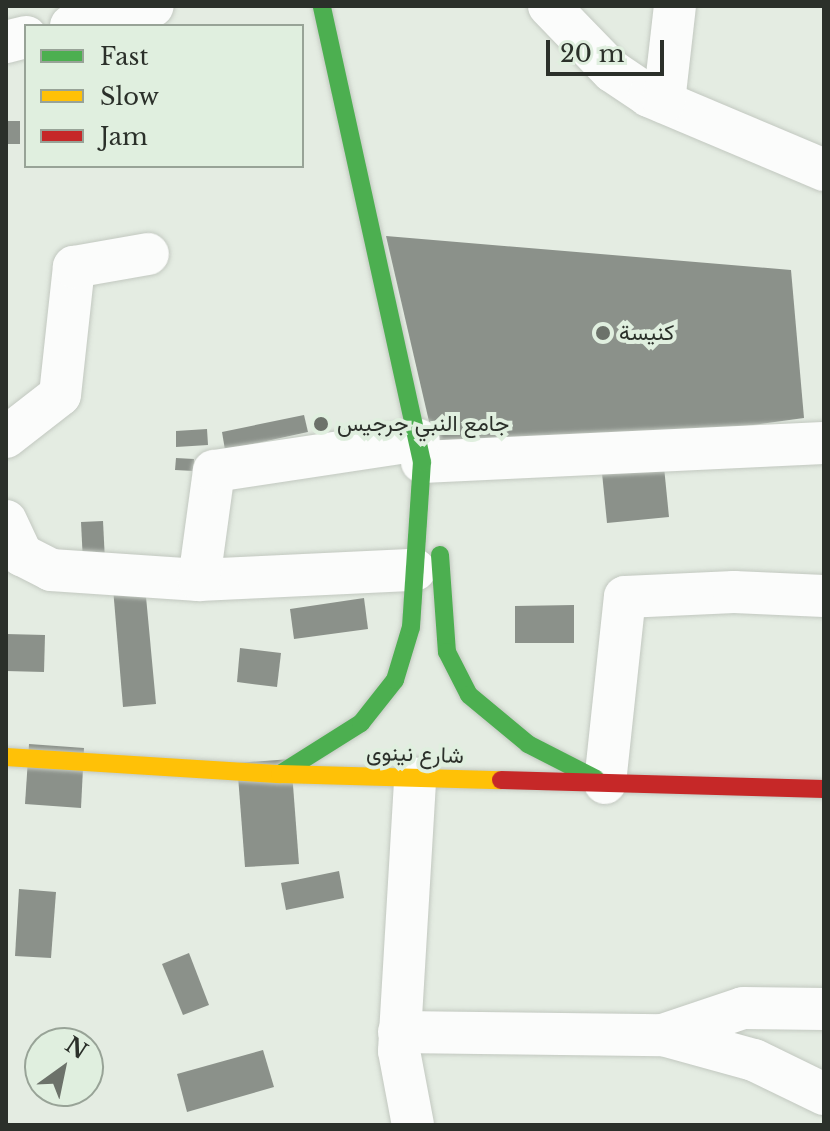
<!DOCTYPE html>
<meta charset="utf-8">
<style>
body{margin:0}
#map{position:relative;width:830px;height:1131px;overflow:hidden;background:#e4ece2;font-family:"Libre Baskerville",Vazirmatn,serif}
div>[style]{position:absolute}
.building>*{inset:0;background:#8b918a}
.roads{filter:drop-shadow(0 0 2px #c2c8c0) drop-shadow(0 0 2px #c2c8c0)}
.street>*{height:42px;margin:-21px;padding:0 21px;transform-origin:21px;border-radius:21px;background:#fbfcfb}
.fast>*{height:18px;margin:-9px;padding:0 9px;transform-origin:9px;border-radius:9px;background:#4caf50}
.slow>*{height:18px;margin:-9px;padding:0 9px;transform-origin:9px;border-radius:9px;background:#ffc107}
.jam>*{height:18px;margin:-9px;padding:0 9px;transform-origin:9px;border-radius:9px;background:#c62828}
.dots>*{width:22px;height:22px;translate:-50% -50%;box-sizing:border-box;border:4px solid #e0efdf;border-radius:50%}
span{translate:-50% -50%;white-space:nowrap;text-align:center;line-height:1.15;-webkit-text-stroke:8px #e0efdf;paint-order:stroke}
.poi-label{font-size:22px;color:#2b302a}
.left{translate:0 -50%;text-align:left}
.street-label{font-size:22px;color:#2b302a}
.frame{position:absolute;inset:0;border:8px solid #2b302a;pointer-events:none}
.legend{position:absolute;left:24px;top:24px;width:280px;height:144px;box-sizing:border-box;background:#e0efdf;border:2px solid #98a397;margin:0;padding:10px 14px;list-style:none;font-size:24px;color:#2b302a}
.legend li{display:flex;align-items:center;gap:16px;height:40px}
.legend b{width:40px;border:2px solid #98a397}
.north{position:absolute;left:24px;top:1027px;width:80px;height:80px;box-sizing:border-box;background:#e0efdf;border:2px solid #98a397;border-radius:50%;rotate:33deg;font-size:22px;font-weight:700;line-height:32px;text-align:center;color:#2b302a}
.north::after{content:'';display:block;margin:auto;width:28px;height:36px;background:#6c726a;clip-path:polygon(50% 0,100% 100%,50% 72%,0 100%)}
.scale{position:absolute;left:546px;top:40px;width:118px;height:36px;box-sizing:border-box;border:4px solid #2b302a;border-top:0;padding-left:10px;font-size:24px;line-height:28px;white-space:nowrap;color:#2b302a;-webkit-text-stroke:6px #e0efdf;paint-order:stroke}
</style>
<div id="map">
<div class="building">
<div style="clip-path:polygon(6px 121px,20px 121px,20px 144px,6px 144px)"></div>
<div style="clip-path:polygon(386px 236px,791px 270px,804px 418px,501px 460px,434px 443px)"></div>
<div style="clip-path:polygon(304px 415px,308px 432px,225px 450px,222px 432px)"></div>
<div style="clip-path:polygon(207px 429px,208px 445px,176px 447px,176px 431px)"></div>
<div style="clip-path:polygon(176px 458px,194px 459px,194px 471px,175px 470px)"></div>
<div style="clip-path:polygon(664px 467px,669px 517px,607px 523px,602px 473px)"></div>
<div style="clip-path:polygon(103px 521px,105px 561px,83px 562px,81px 522px)"></div>
<div style="clip-path:polygon(145px 586px,156px 704px,123px 707px,113px 588px)"></div>
<div style="clip-path:polygon(364px 598px,368px 629px,294px 639px,290px 609px)"></div>
<div style="clip-path:polygon(574px 605px,574px 643px,515px 643px,515px 606px)"></div>
<div style="clip-path:polygon(6px 634px,45px 635px,44px 672px,6px 671px)"></div>
<div style="clip-path:polygon(240px 648px,281px 653px,277px 687px,237px 682px)"></div>
<div style="clip-path:polygon(29px 744px,84px 748px,81px 808px,25px 804px)"></div>
<div style="clip-path:polygon(291px 759px,299px 864px,245px 867px,237px 763px)"></div>
<div style="clip-path:polygon(339px 871px,344px 898px,286px 910px,281px 883px)"></div>
<div style="clip-path:polygon(19px 889px,56px 892px,51px 958px,15px 956px)"></div>
<div style="clip-path:polygon(189px 953px,209px 1005px,183px 1015px,162px 964px)"></div>
<div style="clip-path:polygon(263px 1050px,274px 1087px,187px 1112px,177px 1074px)"></div>
</div>
<div class="roads">
<div class="street">
<div style="left:549px;top:6px;width:91px;rotate:45.9deg"></div>
<div style="left:612px;top:71px;width:45px;rotate:34deg"></div>
<div style="left:649px;top:96px;width:190px;rotate:22.9deg"></div>
<div style="left:71px;top:26px;width:84px;rotate:-13.7deg"></div>
<div style="left:6px;top:42px;width:21px;rotate:-14deg"></div>
<div style="left:664px;top:102px;width:97px;rotate:-83.5deg"></div>
<div style="left:6px;top:437px;width:68px;rotate:-37.9deg"></div>
<div style="left:60px;top:395px;width:129px;rotate:-83.8deg"></div>
<div style="left:74px;top:267px;width:75px;rotate:-10deg"></div>
<div style="left:422px;top:462px;width:402px;rotate:-2.7deg"></div>
<div style="left:6px;top:521px;width:38px;rotate:65deg"></div>
<div style="left:22px;top:555px;width:33px;rotate:27deg"></div>
<div style="left:51px;top:570px;width:148px;rotate:3.9deg"></div>
<div style="left:199px;top:580px;width:216px;rotate:-2.7deg"></div>
<div style="left:199px;top:580px;width:110px;rotate:-82.2deg"></div>
<div style="left:214px;top:471px;width:207px;rotate:-8.6deg"></div>
<div style="left:605px;top:783px;width:187px;rotate:-83.9deg"></div>
<div style="left:625px;top:597px;width:109px;rotate:-2.6deg"></div>
<div style="left:734px;top:592px;width:90px;rotate:2.5deg"></div>
<div style="left:399px;top:1032px;width:264px;rotate:0.7deg"></div>
<div style="left:663px;top:1035px;width:94px;rotate:15.4deg"></div>
<div style="left:754px;top:1060px;width:78px;rotate:25.9deg"></div>
<div style="left:663px;top:1035px;width:84px;rotate:-18.6deg"></div>
<div style="left:743px;top:1008px;width:81px;rotate:0.7deg"></div>
<div style="left:413px;top:1125px;width:75px;rotate:-100.7deg"></div>
<div style="left:399px;top:1051px;width:273px;rotate:-86.6deg"></div>
</div>
<div class="fast">
<div style="left:440px;top:555px;width:97px;rotate:85.9deg"></div>
<div style="left:447px;top:652px;width:48px;rotate:62.9deg"></div>
<div style="left:469px;top:695px;width:77px;rotate:39.7deg"></div>
<div style="left:528px;top:744px;width:76px;rotate:27.2deg"></div>
<div style="left:280px;top:774px;width:96px;rotate:-32.2deg"></div>
<div style="left:361px;top:723px;width:55px;rotate:-51.7deg"></div>
<div style="left:395px;top:680px;width:55px;rotate:-73.2deg"></div>
<div style="left:411px;top:627px;width:165px;rotate:-86.2deg"></div>
<div style="left:422px;top:462px;width:467px;rotate:-102.4deg"></div>
</div>
<div class="slow">
<div style="left:6px;top:757px;width:275px;rotate:3.6deg"></div>
<div style="left:280px;top:774px;width:221px;rotate:1.6deg"></div>
</div>
<div class="jam">
<div style="left:501px;top:780px;width:323px;rotate:1.6deg"></div>
</div>
</div>
<div class="dots">
<div style="left:603px;top:333px;background:#6c726a"></div>
<div style="left:321px;top:424px;background:#6c726a"></div>
</div>
<div class="poi-label">
<span class="left" style="left:619px;top:333px">كنيسة</span>
<span class="left" style="left:337px;top:424px">جامع النبي جرجيس</span>
</div>
<div class="street-label">
<span style="left:415px;top:754px;rotate:2deg">شارع نينوى</span>
</div>
<div class="frame"></div>
<ul class="legend">
<li><b style="height:10px;background:#4caf50"></b>Fast</li>
<li><b style="height:10px;background:#ffc107"></b>Slow</li>
<li><b style="height:10px;background:#c62828"></b>Jam</li>
</ul>
<div class="north">N</div>
<div class="scale">20 m</div>
</div>
